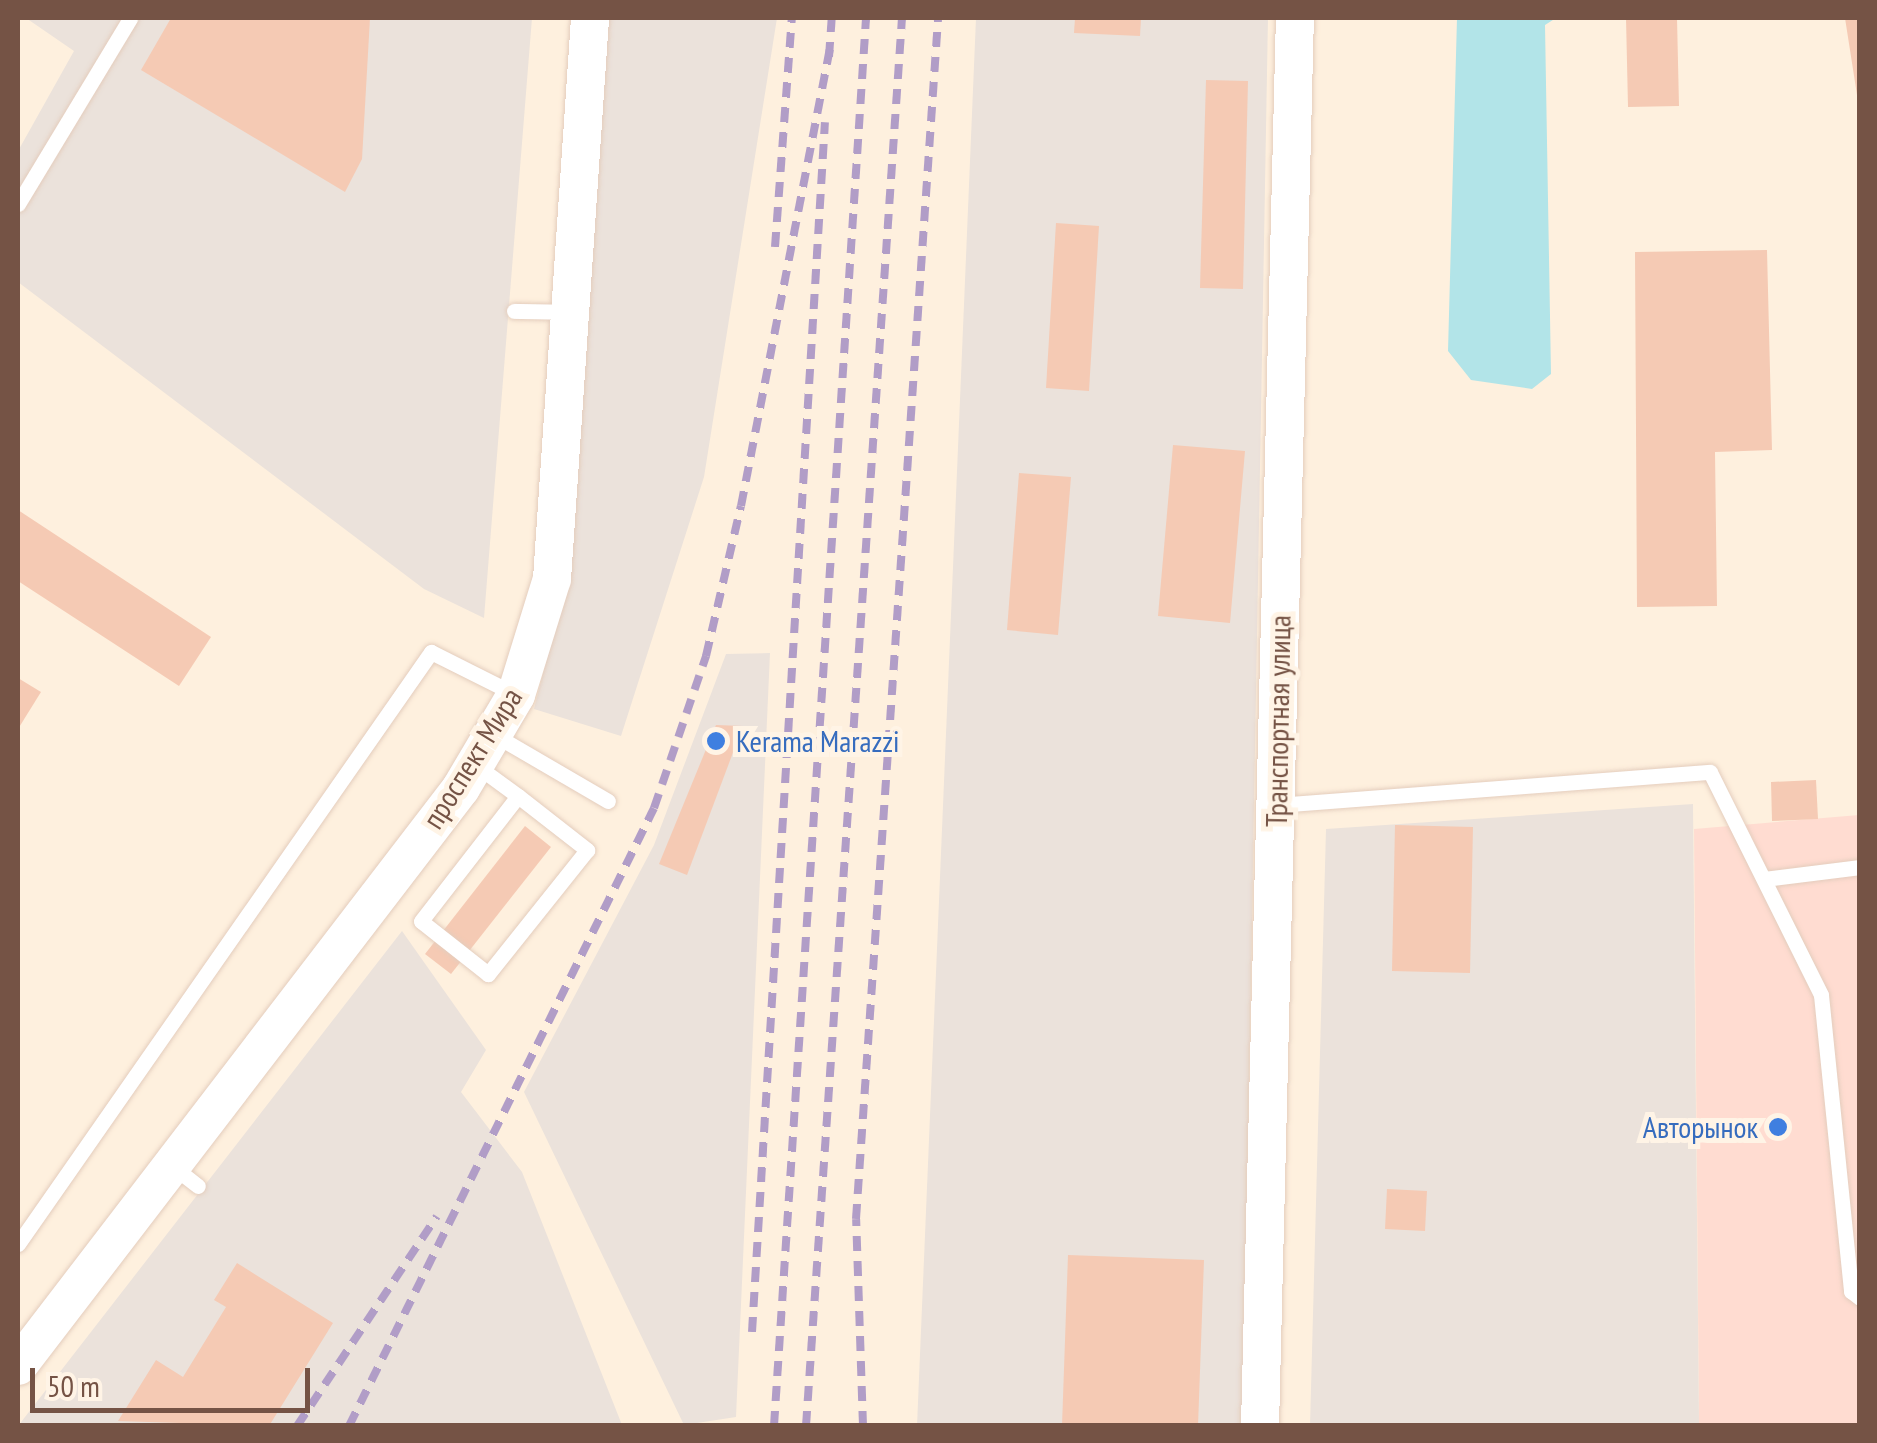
<!DOCTYPE html>
<meta charset="utf-8">
<style>
body{margin:0}
#map{position:relative;width:1877px;height:1443px;overflow:hidden;background:#fef0de;font-family:"PT Sans Narrow",sans-serif}
div>[style]{position:absolute}
.commercial>*{inset:0;background:#ffdcd1}
.industrial>*{inset:0;background:#ebe2db}
.water>*{inset:0;background:#b2e4e8}
.building>*{inset:0;background:#f5cab4}
.roads{filter:drop-shadow(0 0 2px #e4cdbd) drop-shadow(0 0 2px #e4cdbd)}
.service>*{height:15px;margin:-7.5px;padding:0 7.5px;transform-origin:7.5px;border-radius:7.5px;background:#fff}
.tertiary>*{height:38px;margin:-19px;padding:0 19px;transform-origin:19px;border-radius:19px;background:#fff}
.rail>*{height:8px;margin-top:-4px;transform-origin:0;background:repeating-linear-gradient(90deg,#b19dc7 0 15px,transparent 0 25px)}
.dots>*{width:28px;height:28px;translate:-50% -50%;box-sizing:border-box;border:5px solid #fff4e6;border-radius:50%}
span{translate:-50% -50%;white-space:nowrap;text-align:center;line-height:1.15;-webkit-text-stroke:10px #fff4e6;paint-order:stroke}
.street-label{font-size:30px;color:#755345}
.shop-label{font-size:30px;color:#366cbe}
.left{translate:0 -50%;text-align:left}
.right{translate:-100% -50%;text-align:right}
.frame{position:absolute;inset:0;border:20px solid #755345;pointer-events:none}
.scale{position:absolute;left:30px;top:1368px;width:280px;height:45px;box-sizing:border-box;border:5px solid #755345;border-top:0;padding-left:12px;font-size:30px;line-height:35px;white-space:nowrap;color:#755345;-webkit-text-stroke:8px #fff4e6;paint-order:stroke}
</style>
<div id="map">
<div class="commercial">
<div style="clip-path:polygon(1859px 815px,1859px 1425px,1699px 1425px,1694px 829px)"></div>
</div>
<div class="industrial">
<div style="clip-path:polygon(26px 18px,532px 18px,484px 618px,424px 589px,18px 282px,18px 151px,74px 51px)"></div>
<div style="clip-path:polygon(602px 18px,777px 18px,704px 477px,621px 736px,534px 709px,555px 626px)"></div>
<div style="clip-path:polygon(976px 18px,1268px 18px,1243px 1425px,917px 1426px)"></div>
<div style="clip-path:polygon(770px 653px,736px 1417px,684px 1425px,524px 1092px,654px 845px,726px 654px)"></div>
<div style="clip-path:polygon(1693px 804px,1699px 1425px,1310px 1426px,1326px 829px)"></div>
<div style="clip-path:polygon(402px 931px,486px 1050px,461px 1092px,522px 1172px,622px 1425px,18px 1426px)"></div>
</div>
<div class="water">
<div style="clip-path:polygon(1457px 18px,1556px 18px,1545px 25px,1551px 374px,1532px 389px,1471px 380px,1448px 351px)"></div>
</div>
<div class="building">
<div style="clip-path:polygon(171px 18px,370px 18px,362px 159px,345px 192px,141px 70px)"></div>
<div style="clip-path:polygon(1075px 18px,1141px 18px,1140px 36px,1074px 33px)"></div>
<div style="clip-path:polygon(1626px 18px,1677px 18px,1679px 106px,1628px 107px)"></div>
<div style="clip-path:polygon(1845px 18px,1860px 18px,1860px 95px,1857px 95px)"></div>
<div style="clip-path:polygon(1206px 80px,1248px 81px,1243px 289px,1200px 288px)"></div>
<div style="clip-path:polygon(1056px 223px,1099px 226px,1089px 391px,1046px 388px)"></div>
<div style="clip-path:polygon(1767px 250px,1772px 450px,1715px 452px,1717px 606px,1637px 607px,1635px 252px)"></div>
<div style="clip-path:polygon(1173px 445px,1245px 451px,1230px 623px,1158px 616px)"></div>
<div style="clip-path:polygon(1019px 473px,1071px 477px,1058px 635px,1007px 630px)"></div>
<div style="clip-path:polygon(18px 510px,211px 637px,179px 686px,18px 581px)"></div>
<div style="clip-path:polygon(18px 678px,41px 692px,18px 729px)"></div>
<div style="clip-path:polygon(716px 725px,743px 726px,687px 875px,659px 864px)"></div>
<div style="clip-path:polygon(1816px 780px,1818px 819px,1772px 821px,1771px 782px)"></div>
<div style="clip-path:polygon(1395px 825px,1473px 827px,1470px 973px,1392px 971px)"></div>
<div style="clip-path:polygon(525px 826px,551px 847px,451px 974px,425px 954px)"></div>
<div style="clip-path:polygon(1387px 1189px,1427px 1191px,1425px 1231px,1385px 1229px)"></div>
<div style="clip-path:polygon(1068px 1255px,1204px 1260px,1198px 1426px,1062px 1426px)"></div>
<div style="clip-path:polygon(237px 1263px,333px 1323px,269px 1426px,118px 1421px,156px 1360px,183px 1377px,226px 1307px,214px 1300px)"></div>
</div>
<div class="roads">
<div class="service">
<div style="left:18px;top:204px;width:217px;rotate:-58.9deg"></div>
<div style="left:514px;top:311px;width:56px;rotate:1deg"></div>
<div style="left:493px;top:734px;width:133px;rotate:30.2deg"></div>
<div style="left:477px;top:766px;width:51px;rotate:36.2deg"></div>
<div style="left:518px;top:796px;width:88px;rotate:38deg"></div>
<div style="left:587px;top:850px;width:159px;rotate:128.6deg"></div>
<div style="left:488px;top:974px;width:85px;rotate:-141.7deg"></div>
<div style="left:421px;top:921px;width:158px;rotate:-52.2deg"></div>
<div style="left:1278px;top:805px;width:433px;rotate:-4.4deg"></div>
<div style="left:1710px;top:772px;width:249px;rotate:63.5deg"></div>
<div style="left:1821px;top:995px;width:298px;rotate:84.2deg"></div>
<div style="left:1851px;top:1291px;width:11px;rotate:38deg"></div>
<div style="left:1764px;top:879px;width:97px;rotate:-7.1deg"></div>
<div style="left:171px;top:1165px;width:34px;rotate:38deg"></div>
<div style="left:18px;top:1244px;width:722px;rotate:-55.1deg"></div>
<div style="left:431px;top:652px;width:94px;rotate:26.6deg"></div>
</div>
<div class="tertiary">
<div style="left:18px;top:1366px;width:728px;rotate:-52.53deg"></div>
<div style="left:461px;top:788px;width:108px;rotate:-59.4deg"></div>
<div style="left:516px;top:695px;width:121px;rotate:-72.8deg"></div>
<div style="left:552px;top:579px;width:562px;rotate:-86.12deg"></div>
<div style="left:1260px;top:1426px;width:1408px;rotate:-88.58deg"></div>
</div>
</div>
<div class="rail">
<div style="left:829px;top:57px;width:39px;rotate:-86deg"></div>
<div style="left:775px;top:247px;width:230px;rotate:-85.8deg"></div>
<div style="left:752px;top:1332px;width:1212px;rotate:-86.55deg"></div>
<div style="left:297px;top:1426px;width:252px;rotate:-56.3deg"></div>
<div style="left:349px;top:1426px;width:689px;rotate:-63.73deg"></div>
<div style="left:654px;top:808px;width:161px;rotate:-71.1deg"></div>
<div style="left:706px;top:656px;width:154px;rotate:-76.9deg"></div>
<div style="left:741px;top:506px;width:468px;rotate:-79deg"></div>
<div style="left:774px;top:1426px;width:1411px;rotate:-86.26deg"></div>
<div style="left:806px;top:1426px;width:1411px;rotate:-86.1deg"></div>
<div style="left:863px;top:1426px;width:207px;rotate:-91.9deg"></div>
<div style="left:856px;top:1219px;width:1204px;rotate:-86.09deg"></div>
</div>
<div class="dots">
<div style="left:716px;top:741px;background:#3f7fe0"></div>
<div style="left:1778px;top:1127px;background:#3f7fe0"></div>
</div>
<div class="street-label">
<span style="left:1278px;top:721px;rotate:-89deg">Транспортная улица</span>
<span style="left:472px;top:758px;rotate:-58deg">проспект Мира</span>
</div>
<div class="shop-label">
<span class="left" style="left:736px;top:741px">Kerama Marazzi</span>
<span class="right" style="left:1758px;top:1127px">Авторынок</span>
</div>
<div class="frame"></div>
<div class="scale">50 m</div>
</div>
